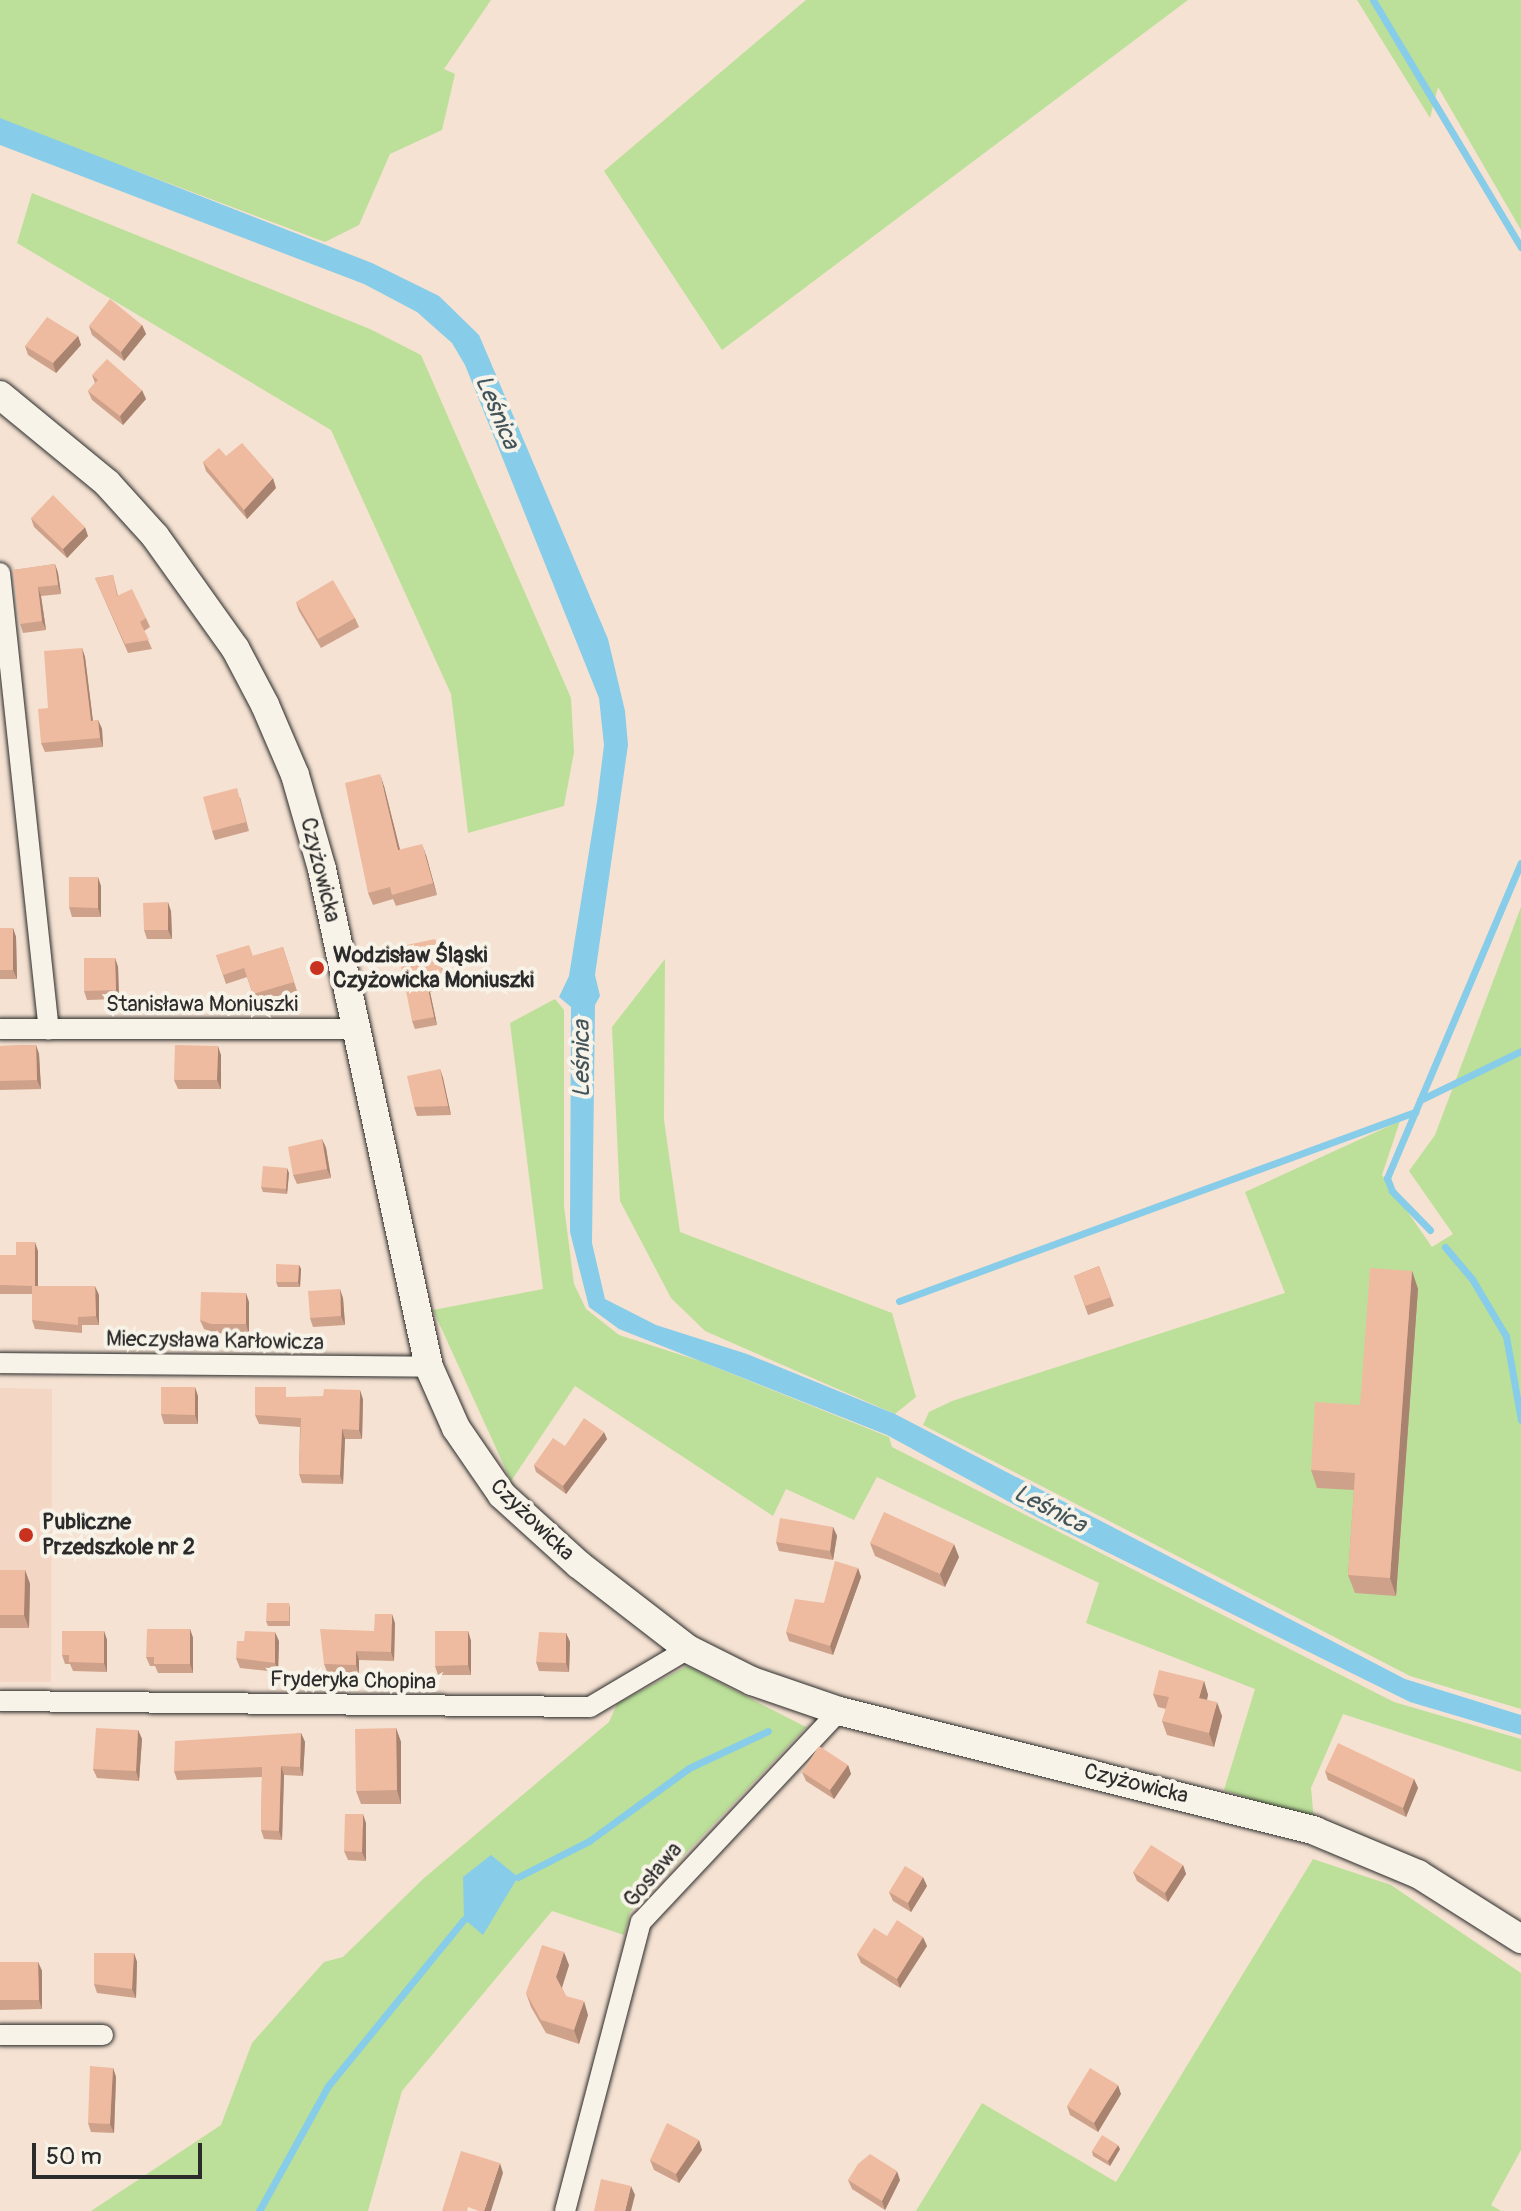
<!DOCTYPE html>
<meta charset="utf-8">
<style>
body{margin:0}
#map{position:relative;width:1521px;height:2211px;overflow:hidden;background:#f5e2d2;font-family:Pangolin,sans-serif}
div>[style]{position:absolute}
.built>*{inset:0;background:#f3d6c3}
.green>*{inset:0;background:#bce09a}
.water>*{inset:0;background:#87cce8}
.stream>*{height:7px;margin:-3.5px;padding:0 3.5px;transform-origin:3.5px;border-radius:3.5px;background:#87cce8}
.roads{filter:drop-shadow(0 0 2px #2b2b2b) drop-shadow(0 0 2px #2b2b2b)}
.street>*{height:20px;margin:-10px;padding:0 10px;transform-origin:10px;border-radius:10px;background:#f7f3e8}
.secondary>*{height:28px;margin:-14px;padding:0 14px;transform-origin:14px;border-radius:14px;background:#f7f3e8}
.wall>*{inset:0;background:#cea18a}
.shaded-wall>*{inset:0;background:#a78370}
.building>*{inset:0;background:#efbba0}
.dots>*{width:22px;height:22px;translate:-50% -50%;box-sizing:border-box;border:4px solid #f7f3e8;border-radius:50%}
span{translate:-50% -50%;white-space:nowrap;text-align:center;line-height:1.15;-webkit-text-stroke:8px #f7f3e8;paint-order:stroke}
.street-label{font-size:22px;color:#2b2b2b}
.poi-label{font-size:22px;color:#2b2b2b;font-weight:700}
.left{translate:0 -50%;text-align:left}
.water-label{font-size:24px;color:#42535a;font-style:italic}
.scale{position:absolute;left:32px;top:2143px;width:170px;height:36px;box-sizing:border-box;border:4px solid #2b2b2b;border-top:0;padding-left:10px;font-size:24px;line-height:28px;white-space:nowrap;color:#2b2b2b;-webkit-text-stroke:6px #f7f3e8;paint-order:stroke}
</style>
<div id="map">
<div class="built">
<div style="clip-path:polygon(0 1388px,52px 1389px,51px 1682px,0 1682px)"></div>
</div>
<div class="green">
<div style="clip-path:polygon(0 0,491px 0,444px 69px,455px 74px,442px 130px,390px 154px,359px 225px,325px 242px,0 120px)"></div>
<div style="clip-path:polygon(806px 0,1188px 0,722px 350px,604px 171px)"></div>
<div style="clip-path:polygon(1357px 0,1521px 0,1521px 230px,1438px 87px,1430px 118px)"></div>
<div style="clip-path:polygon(32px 193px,370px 329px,421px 355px,571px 698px,574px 752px,564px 806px,468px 833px,451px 694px,331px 430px,17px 243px)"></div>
<div style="clip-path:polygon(1521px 907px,1521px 1709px,1410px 1676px,923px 1425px,929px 1412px,952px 1401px,1285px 1293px,1245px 1192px,1400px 1121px,1382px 1175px,1432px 1247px,1453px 1234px,1409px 1171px,1435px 1135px)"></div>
<div style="clip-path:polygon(665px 959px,664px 1120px,680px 1232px,892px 1313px,916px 1397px,895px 1414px,705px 1331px,671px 1298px,620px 1201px,612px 1027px)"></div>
<div style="clip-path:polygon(555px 999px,564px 1010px,564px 1206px,574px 1284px,586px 1309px,619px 1335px,700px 1361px,889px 1437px,892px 1447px,1394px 1702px,1521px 1739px,1521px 1772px,1343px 1714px,1311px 1788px,1314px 1820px,1224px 1790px,1255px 1689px,1086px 1623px,1099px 1583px,877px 1477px,854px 1520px,786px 1489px,773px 1516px,575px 1386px,511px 1481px,433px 1310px,543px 1289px,510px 1023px)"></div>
<div style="clip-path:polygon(687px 1666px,806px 1727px,630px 1912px,624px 1935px,552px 1911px,402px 2091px,368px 2211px,91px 2211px,221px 2125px,252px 2043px,324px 1962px,343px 1957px,423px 1879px,609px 1722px,617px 1704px)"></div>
<div style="clip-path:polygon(1313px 1859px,1391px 1885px,1521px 1973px,1521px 2150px,1491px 2205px,1501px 2211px,916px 2211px,982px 2103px,1116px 2182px)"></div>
</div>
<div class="water">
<div style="clip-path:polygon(0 118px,372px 263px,439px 296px,479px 335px,608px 639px,625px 711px,628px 745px,595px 975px,600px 996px,595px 1005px,592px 1243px,605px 1299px,656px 1325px,747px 1354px,895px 1414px,1405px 1679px,1521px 1715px,1521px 1735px,1410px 1702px,1042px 1520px,887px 1435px,619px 1329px,589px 1307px,570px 1232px,571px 1007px,559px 997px,569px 976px,597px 802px,604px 745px,599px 698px,465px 365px,452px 343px,417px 312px,364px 284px,0 145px)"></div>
<div style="clip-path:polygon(491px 1855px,518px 1877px,483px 1935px,464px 1919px,463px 1877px)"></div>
</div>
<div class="stream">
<div style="left:1373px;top:0;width:288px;rotate:59.1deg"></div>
<div style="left:1420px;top:1100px;width:112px;rotate:-25.9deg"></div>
<div style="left:1430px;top:1230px;width:54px;rotate:-134.3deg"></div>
<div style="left:1392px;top:1191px;width:14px;rotate:-111deg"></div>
<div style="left:1387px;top:1178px;width:342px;rotate:-67deg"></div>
<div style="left:1445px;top:1247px;width:42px;rotate:49.8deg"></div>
<div style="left:1472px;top:1279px;width:66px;rotate:59.2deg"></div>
<div style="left:1506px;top:1336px;width:85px;rotate:79.9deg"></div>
<div style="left:899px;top:1301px;width:550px;rotate:-20.12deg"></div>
<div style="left:518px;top:1877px;width:80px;rotate:-26.9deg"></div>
<div style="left:589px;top:1841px;width:124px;rotate:-36.1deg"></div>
<div style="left:689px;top:1768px;width:87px;rotate:-25.1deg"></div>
<div style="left:259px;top:2211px;width:143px;rotate:-61.1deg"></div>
<div style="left:328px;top:2086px;width:215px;rotate:-50.8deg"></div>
</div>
<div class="roads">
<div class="street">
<div style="left:0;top:573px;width:459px;rotate:83.9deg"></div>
<div style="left:0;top:1029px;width:355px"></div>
<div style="left:0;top:1363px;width:429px;rotate:0.5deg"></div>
<div style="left:0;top:1701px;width:590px;rotate:0.58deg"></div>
<div style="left:590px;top:1707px;width:114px;rotate:-30.6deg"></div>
<div style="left:0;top:2035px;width:103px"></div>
<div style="left:565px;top:2211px;width:299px;rotate:-75.3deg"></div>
<div style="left:641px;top:1922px;width:289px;rotate:-46.8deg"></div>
</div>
<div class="secondary">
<div style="left:0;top:395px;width:139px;rotate:39.4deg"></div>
<div style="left:107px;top:483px;width:72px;rotate:47.8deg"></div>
<div style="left:155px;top:536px;width:138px;rotate:54.5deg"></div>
<div style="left:235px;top:648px;width:64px;rotate:62.2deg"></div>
<div style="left:265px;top:705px;width:76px;rotate:66.8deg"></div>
<div style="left:295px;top:775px;width:98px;rotate:74deg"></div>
<div style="left:322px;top:869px;width:509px;rotate:77.87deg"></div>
<div style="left:429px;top:1367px;width:67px;rotate:66.1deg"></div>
<div style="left:456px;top:1428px;width:81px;rotate:55.5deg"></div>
<div style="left:502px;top:1495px;width:103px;rotate:42.2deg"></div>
<div style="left:578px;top:1564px;width:139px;rotate:37.7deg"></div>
<div style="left:688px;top:1649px;width:72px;rotate:26.6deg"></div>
<div style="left:752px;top:1681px;width:92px;rotate:19deg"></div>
<div style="left:839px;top:1711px;width:491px;rotate:14.1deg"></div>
<div style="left:1315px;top:1831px;width:112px;rotate:22.7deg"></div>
<div style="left:1418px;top:1874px;width:122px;rotate:32.3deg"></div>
</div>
</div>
<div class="wall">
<div style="clip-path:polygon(142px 325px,146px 334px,124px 361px,92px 335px,89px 326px)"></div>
<div style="clip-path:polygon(78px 336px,81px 345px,56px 373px,28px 355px,25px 346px)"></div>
<div style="clip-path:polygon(92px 375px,146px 399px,123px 425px,92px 400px,88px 391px,95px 383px)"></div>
<div style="clip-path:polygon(226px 456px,276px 488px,247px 519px,206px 471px,203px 462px)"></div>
<div style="clip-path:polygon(31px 518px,88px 536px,67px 558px,34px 527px)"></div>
<div style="clip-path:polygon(55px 564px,58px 573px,61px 594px,41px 596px,46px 630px,23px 633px,20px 624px,13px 570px)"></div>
<div style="clip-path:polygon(113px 575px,118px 596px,146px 618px,150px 627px,144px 631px,152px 649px,128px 653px,95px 578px)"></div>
<div style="clip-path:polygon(296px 602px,355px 618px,359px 627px,321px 648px,299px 611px)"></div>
<div style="clip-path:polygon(82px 648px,85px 657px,93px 721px,98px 720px,102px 729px,103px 747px,45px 752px,41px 743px,48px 708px)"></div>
<div style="clip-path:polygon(384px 786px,400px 850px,426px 855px,437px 895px,396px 906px,393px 899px,373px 905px,368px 893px)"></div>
<div style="clip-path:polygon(240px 797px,249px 831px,215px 840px,212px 831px)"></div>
<div style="clip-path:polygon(101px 886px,101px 917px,72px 917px,69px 907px)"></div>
<div style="clip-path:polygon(171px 911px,172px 939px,147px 939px,144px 930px)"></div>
<div style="clip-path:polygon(0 928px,13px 928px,16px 937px,17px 979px,0 979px)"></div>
<div style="clip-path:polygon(435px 939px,447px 988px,430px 992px,437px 1025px,415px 1029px,412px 1021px)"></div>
<div style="clip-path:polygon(283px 947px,297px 991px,256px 1004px,247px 977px,226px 984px,216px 955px,253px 956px)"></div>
<div style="clip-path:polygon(115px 958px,118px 967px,119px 999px,87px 1000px,84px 991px)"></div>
<div style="clip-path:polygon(36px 1045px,39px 1054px,41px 1089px,0 1090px,0 1046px)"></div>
<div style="clip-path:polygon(221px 1055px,221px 1089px,178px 1089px,174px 1080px)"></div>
<div style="clip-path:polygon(440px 1069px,443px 1078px,451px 1115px,417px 1116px,414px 1107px)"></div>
<div style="clip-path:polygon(322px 1139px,326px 1148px,331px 1178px,297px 1184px,293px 1175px)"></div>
<div style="clip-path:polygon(289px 1173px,287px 1194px,263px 1192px,261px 1187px)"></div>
<div style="clip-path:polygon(38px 1251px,38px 1286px,99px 1295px,99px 1325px,82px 1325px,82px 1333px,35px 1329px,32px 1320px,32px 1294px,0 1294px,0 1255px,16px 1255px)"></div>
<div style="clip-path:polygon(299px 1265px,301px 1269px,300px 1287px,278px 1287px,276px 1282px)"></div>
<div style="clip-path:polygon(1099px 1266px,1114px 1306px,1088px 1315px,1074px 1276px)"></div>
<div style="clip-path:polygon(1412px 1271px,1418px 1289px,1396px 1596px,1355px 1593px,1348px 1575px,1354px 1490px,1317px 1488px,1311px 1470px,1360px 1405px)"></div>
<div style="clip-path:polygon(343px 1298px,345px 1325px,313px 1327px,310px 1318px)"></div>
<div style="clip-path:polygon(249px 1302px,249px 1334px,214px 1333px,204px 1329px,200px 1320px)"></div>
<div style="clip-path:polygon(198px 1396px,198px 1424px,164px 1424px,161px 1414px)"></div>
<div style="clip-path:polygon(289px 1397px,363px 1399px,362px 1439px,345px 1439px,343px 1484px,302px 1483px,299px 1474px,300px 1427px,259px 1424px,255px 1415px)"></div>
<div style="clip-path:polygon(607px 1439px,566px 1494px,536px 1472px,534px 1465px,565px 1446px)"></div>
<div style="clip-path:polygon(833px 1527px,837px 1536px,833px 1560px,779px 1551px,776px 1542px)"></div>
<div style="clip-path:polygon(870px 1543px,959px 1557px,945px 1587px,875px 1556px)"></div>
<div style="clip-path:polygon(858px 1568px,861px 1577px,833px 1655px,789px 1641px,786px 1632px,824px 1603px)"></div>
<div style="clip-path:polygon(0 1570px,25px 1570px,30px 1584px,29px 1628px,0 1628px)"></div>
<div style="clip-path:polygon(289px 1603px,290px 1608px,290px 1626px,268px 1626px,266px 1621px)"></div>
<div style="clip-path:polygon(395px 1623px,394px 1661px,359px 1660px,359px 1674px,328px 1674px,324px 1664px,374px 1631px)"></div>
<div style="clip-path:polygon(190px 1629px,193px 1638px,193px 1673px,158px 1673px,155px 1666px,150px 1666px,146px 1657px)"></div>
<div style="clip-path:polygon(104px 1631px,107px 1640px,107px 1672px,73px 1671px,70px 1664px,65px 1664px,62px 1655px)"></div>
<div style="clip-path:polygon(468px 1631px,471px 1641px,471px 1675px,438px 1675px,435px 1666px)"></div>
<div style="clip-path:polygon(566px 1633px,570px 1642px,569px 1672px,539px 1671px,536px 1662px)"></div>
<div style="clip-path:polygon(279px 1641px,278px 1672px,240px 1668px,236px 1658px)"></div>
<div style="clip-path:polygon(1204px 1681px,1208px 1695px,1207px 1700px,1222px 1716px,1214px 1747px,1167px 1735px,1162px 1721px,1166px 1709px,1158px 1707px,1153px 1694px)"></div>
<div style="clip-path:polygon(396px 1728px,401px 1742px,401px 1804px,361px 1804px,356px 1791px)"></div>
<div style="clip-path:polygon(138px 1730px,142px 1739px,139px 1781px,97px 1778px,93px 1769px)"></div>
<div style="clip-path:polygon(301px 1733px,305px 1742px,303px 1776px,284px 1775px,282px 1840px,264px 1839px,261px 1830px,262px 1777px,177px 1780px,174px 1771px)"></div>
<div style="clip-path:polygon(848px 1765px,851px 1774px,834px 1799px,806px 1781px,802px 1772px)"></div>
<div style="clip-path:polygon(1325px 1771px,1414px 1779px,1418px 1788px,1406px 1817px,1328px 1780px)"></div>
<div style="clip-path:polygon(366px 1823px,366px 1861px,348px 1860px,344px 1851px)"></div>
<div style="clip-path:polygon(1183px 1865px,1186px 1874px,1168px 1902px,1137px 1881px,1133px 1872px)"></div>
<div style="clip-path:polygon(927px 1886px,911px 1912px,893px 1901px,889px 1892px)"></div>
<div style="clip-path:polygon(887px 1936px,927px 1946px,900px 1988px,861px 1963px,857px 1954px)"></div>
<div style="clip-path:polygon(134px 1953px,137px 1962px,136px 1998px,97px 1993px,94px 1984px)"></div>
<div style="clip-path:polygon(0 1962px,38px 1962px,42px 1971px,42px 2009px,0 2010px)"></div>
<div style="clip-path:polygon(569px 1965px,562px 1988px,566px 1996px,588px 2015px,579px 2044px,546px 2033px,531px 2007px,526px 1993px)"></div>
<div style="clip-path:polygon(113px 2068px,116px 2077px,114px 2133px,91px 2132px,88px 2123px)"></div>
<div style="clip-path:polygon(1121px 2094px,1098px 2132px,1070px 2115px,1067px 2106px)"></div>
<div style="clip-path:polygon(1120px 2149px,1110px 2166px,1093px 2156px,1092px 2151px)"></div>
<div style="clip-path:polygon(702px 2150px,679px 2183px,654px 2170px,650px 2160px)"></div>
<div style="clip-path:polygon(848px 2180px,900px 2180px,885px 2210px,852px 2189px)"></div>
</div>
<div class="shaded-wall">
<div style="clip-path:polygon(142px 325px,146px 334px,124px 361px,121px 352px)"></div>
<div style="clip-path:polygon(78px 336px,81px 345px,56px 373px,53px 363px)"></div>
<div style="clip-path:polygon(142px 390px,146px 399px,123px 425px,120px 416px)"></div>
<div style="clip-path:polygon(273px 478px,276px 488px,247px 519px,244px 510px)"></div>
<div style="clip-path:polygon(85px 527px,88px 536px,67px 558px,63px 549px)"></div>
<div style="clip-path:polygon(55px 564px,58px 573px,61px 594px,58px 585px)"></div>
<div style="clip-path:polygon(38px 587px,41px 596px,46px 630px,42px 621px)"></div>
<div style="clip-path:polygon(82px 648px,85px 657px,94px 730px,91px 721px)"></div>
<div style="clip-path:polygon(98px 720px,102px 729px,103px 747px,100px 738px)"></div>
<div style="clip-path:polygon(380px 774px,384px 786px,403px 862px,398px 850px)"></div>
<div style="clip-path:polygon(422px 844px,426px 855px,437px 895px,433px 883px)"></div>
<div style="clip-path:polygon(98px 877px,101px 886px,101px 917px,98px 908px)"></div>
<div style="clip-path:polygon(168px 902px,171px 911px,172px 939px,168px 930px)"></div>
<div style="clip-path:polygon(13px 928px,16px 937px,17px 979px,13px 970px)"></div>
<div style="clip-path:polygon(435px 939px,437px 947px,447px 988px,444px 980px)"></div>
<div style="clip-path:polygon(115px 958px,118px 967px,119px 999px,116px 990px)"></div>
<div style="clip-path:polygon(427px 984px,430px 992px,437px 1025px,434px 1017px)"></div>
<div style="clip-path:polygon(36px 1045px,39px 1054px,41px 1089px,37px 1080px)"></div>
<div style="clip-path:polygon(218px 1046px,221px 1055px,221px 1089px,217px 1080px)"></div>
<div style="clip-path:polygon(440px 1069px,443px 1078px,451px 1115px,448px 1106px)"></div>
<div style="clip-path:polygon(322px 1139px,326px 1148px,331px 1178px,327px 1169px)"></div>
<div style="clip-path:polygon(287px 1168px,289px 1173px,287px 1194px,286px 1189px)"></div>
<div style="clip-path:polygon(35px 1242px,38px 1251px,38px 1294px,35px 1286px)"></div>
<div style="clip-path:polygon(299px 1265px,301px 1269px,300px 1287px,298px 1282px)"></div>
<div style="clip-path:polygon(1412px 1271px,1418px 1289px,1396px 1596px,1390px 1578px)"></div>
<div style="clip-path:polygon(95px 1286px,99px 1295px,99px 1325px,96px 1316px)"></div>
<div style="clip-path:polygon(340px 1289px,343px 1298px,345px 1325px,341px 1316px)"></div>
<div style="clip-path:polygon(246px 1293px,249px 1302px,249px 1334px,246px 1324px)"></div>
<div style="clip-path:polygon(195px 1387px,198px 1396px,198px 1424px,195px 1415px)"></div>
<div style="clip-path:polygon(360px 1390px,363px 1399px,362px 1439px,359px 1430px)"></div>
<div style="clip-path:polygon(342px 1429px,345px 1439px,343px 1484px,340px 1475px)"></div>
<div style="clip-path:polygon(604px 1432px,607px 1439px,566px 1494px,563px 1486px)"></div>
<div style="clip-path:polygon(833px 1527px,837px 1536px,833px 1560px,830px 1551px)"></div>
<div style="clip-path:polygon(954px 1544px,959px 1557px,945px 1587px,940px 1574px)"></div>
<div style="clip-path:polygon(858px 1568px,861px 1577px,833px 1655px,830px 1646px)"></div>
<div style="clip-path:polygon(25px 1570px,30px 1584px,29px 1628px,24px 1615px)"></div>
<div style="clip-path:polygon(392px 1614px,395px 1623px,394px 1661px,391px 1652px)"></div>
<div style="clip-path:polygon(190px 1629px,193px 1638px,193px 1673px,190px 1664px)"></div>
<div style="clip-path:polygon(104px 1631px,107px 1640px,107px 1672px,104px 1663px)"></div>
<div style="clip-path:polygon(468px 1631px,471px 1641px,471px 1675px,468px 1665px)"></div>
<div style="clip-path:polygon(275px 1632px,279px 1641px,278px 1672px,275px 1663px)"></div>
<div style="clip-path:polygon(566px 1633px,570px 1642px,569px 1672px,566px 1663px)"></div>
<div style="clip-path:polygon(356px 1651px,359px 1660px,359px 1674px,356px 1665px)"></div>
<div style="clip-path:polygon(1204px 1681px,1208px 1695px,1204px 1711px,1199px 1698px)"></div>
<div style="clip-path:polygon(1217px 1702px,1222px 1716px,1214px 1747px,1209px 1733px)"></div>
<div style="clip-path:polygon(396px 1728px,401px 1742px,401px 1804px,397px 1790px)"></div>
<div style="clip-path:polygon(138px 1730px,142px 1739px,139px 1781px,136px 1771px)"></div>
<div style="clip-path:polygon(301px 1733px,305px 1742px,303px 1776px,300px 1767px)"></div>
<div style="clip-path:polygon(848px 1765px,851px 1774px,834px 1799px,830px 1790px)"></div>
<div style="clip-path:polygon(281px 1766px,284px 1775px,282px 1840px,279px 1831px)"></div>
<div style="clip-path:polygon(1414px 1779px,1418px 1788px,1406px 1817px,1403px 1808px)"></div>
<div style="clip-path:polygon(363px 1814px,366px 1823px,366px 1861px,362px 1852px)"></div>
<div style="clip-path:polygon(1183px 1865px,1186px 1874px,1168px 1902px,1165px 1893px)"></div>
<div style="clip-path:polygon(923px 1877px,927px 1886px,911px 1912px,908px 1903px)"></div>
<div style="clip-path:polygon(923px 1937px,927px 1946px,900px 1988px,897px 1979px)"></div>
<div style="clip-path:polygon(564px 1952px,569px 1965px,561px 1990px,556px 1977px)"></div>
<div style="clip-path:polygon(134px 1953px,137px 1962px,136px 1998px,132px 1989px)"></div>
<div style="clip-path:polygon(38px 1962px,42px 1971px,42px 2009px,39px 2000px)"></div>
<div style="clip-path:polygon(584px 2001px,588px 2015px,579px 2044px,574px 2030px)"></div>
<div style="clip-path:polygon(113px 2068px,116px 2077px,114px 2133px,110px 2124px)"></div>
<div style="clip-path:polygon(1118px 2085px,1121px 2094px,1098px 2132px,1094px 2123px)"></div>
<div style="clip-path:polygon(699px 2140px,702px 2150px,679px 2183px,676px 2174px)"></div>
<div style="clip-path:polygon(1118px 2145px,1120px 2149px,1110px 2166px,1108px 2161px)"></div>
<div style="clip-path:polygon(500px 2163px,503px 2173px,491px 2211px,484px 2211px)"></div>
<div style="clip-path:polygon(897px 2171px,900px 2180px,885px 2210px,882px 2201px)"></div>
<div style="clip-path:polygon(631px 2186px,635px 2195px,631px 2211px,625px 2211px)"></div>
</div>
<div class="building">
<div style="clip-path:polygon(110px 299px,142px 325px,121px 352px,89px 326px)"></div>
<div style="clip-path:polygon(47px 317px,78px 336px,53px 363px,25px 346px)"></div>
<div style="clip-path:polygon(107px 359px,142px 390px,120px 416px,88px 391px,98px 380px,92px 375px)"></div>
<div style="clip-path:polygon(242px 443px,273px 478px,244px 510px,203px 462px,219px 448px,226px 456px)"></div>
<div style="clip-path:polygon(53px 495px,85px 527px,63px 549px,31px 518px)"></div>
<div style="clip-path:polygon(55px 564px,58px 585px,38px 587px,42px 621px,20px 624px,13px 570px)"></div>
<div style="clip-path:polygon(113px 575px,117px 596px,132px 589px,146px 618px,140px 622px,149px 640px,125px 644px,95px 578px)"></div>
<div style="clip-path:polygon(333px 580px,355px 618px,318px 639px,296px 602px)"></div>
<div style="clip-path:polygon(82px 648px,91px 721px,98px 720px,100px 738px,41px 743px,38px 709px,48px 708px,44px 651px)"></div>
<div style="clip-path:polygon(380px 774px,398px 850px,422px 844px,433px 883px,392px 895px,390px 887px,368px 893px,345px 783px)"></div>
<div style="clip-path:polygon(237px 788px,246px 822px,212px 831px,203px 797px)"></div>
<div style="clip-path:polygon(69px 877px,98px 877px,98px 908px,69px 907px)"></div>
<div style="clip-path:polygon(168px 902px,168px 930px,144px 930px,143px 903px)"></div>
<div style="clip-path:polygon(0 928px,13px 928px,13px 970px,0 970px)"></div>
<div style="clip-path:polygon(435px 939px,444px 980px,427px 984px,434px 1017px,412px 1021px,397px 947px)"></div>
<div style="clip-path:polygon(249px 945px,253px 956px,283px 947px,294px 982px,253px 994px,244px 968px,223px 975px,216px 955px)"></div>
<div style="clip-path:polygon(84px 958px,115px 958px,116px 990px,84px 991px)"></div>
<div style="clip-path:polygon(36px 1045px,37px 1080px,0 1081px,0 1046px)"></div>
<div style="clip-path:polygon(175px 1045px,218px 1046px,217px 1080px,174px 1080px)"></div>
<div style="clip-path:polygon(440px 1069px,448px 1106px,414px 1107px,407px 1076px)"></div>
<div style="clip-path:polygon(322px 1139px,327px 1169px,293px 1175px,288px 1147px)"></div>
<div style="clip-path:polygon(263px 1166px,287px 1168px,286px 1189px,261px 1187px)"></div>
<div style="clip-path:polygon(16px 1242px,35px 1242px,35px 1286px,95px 1286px,96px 1316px,78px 1317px,78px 1325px,32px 1320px,32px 1286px,0 1285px,0 1255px,16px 1255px)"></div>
<div style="clip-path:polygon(276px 1264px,299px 1265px,298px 1282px,276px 1282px)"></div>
<div style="clip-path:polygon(1099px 1266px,1111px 1297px,1085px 1306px,1074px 1276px)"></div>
<div style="clip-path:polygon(1370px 1268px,1412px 1271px,1390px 1578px,1348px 1575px,1355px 1473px,1311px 1470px,1315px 1402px,1360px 1405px)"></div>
<div style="clip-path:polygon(340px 1289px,341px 1316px,310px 1318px,308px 1291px)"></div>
<div style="clip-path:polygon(201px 1292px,246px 1293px,246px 1324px,211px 1324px,200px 1320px)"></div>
<div style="clip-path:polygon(161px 1387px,195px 1387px,195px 1415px,161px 1414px)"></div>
<div style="clip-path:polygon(255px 1387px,286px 1387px,286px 1397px,323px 1396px,324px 1389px,360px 1390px,359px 1430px,342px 1429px,340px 1475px,299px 1474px,301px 1418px,255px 1415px)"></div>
<div style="clip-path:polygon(584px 1418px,604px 1432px,563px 1486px,534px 1465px,553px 1438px,565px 1446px)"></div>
<div style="clip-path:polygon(884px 1512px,954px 1544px,940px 1574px,870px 1543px)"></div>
<div style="clip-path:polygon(780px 1518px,833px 1527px,830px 1551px,776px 1542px)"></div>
<div style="clip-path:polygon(835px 1561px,858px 1568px,830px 1646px,786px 1632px,795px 1599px,824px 1603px)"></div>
<div style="clip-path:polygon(0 1570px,25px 1570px,24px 1615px,0 1615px)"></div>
<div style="clip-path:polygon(267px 1603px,289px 1603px,289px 1621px,266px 1621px)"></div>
<div style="clip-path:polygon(375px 1614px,392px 1614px,391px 1652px,356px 1651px,356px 1665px,324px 1664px,320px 1629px,374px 1631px)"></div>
<div style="clip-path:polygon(147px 1629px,190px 1629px,190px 1664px,154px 1664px,154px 1657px,146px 1657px)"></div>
<div style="clip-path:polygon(62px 1631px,104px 1631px,104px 1663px,69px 1662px,69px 1655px,62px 1655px)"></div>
<div style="clip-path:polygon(245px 1631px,275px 1632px,275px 1663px,236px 1658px,237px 1641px,244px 1641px)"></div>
<div style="clip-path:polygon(435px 1631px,468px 1631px,468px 1665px,435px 1666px)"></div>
<div style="clip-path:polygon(539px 1632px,566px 1633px,566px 1663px,536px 1662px)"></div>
<div style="clip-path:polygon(1159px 1670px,1204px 1681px,1199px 1698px,1217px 1702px,1209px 1733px,1162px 1721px,1169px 1697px,1153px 1694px)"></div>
<div style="clip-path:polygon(96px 1728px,138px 1730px,136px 1771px,93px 1769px)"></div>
<div style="clip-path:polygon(396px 1728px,397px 1790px,356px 1791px,355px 1729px)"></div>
<div style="clip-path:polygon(301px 1733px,300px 1767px,281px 1766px,279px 1831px,261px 1830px,262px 1767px,174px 1771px,175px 1741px)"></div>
<div style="clip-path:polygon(1338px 1743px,1414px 1779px,1403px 1808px,1325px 1771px)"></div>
<div style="clip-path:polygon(819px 1746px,848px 1765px,830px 1790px,802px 1772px)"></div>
<div style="clip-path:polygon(345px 1814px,363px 1814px,362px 1852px,344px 1851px)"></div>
<div style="clip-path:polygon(1151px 1845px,1183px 1865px,1165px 1893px,1133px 1872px)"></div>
<div style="clip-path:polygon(905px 1866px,923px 1877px,908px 1903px,889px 1892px)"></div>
<div style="clip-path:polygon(897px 1920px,923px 1937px,897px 1979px,857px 1954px,874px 1928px,887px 1936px)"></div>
<div style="clip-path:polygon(542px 1945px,564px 1952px,556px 1977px,566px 1996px,584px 2001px,574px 2030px,541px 2020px,526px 1993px)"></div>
<div style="clip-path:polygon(94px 1953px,134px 1953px,132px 1989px,94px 1984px)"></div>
<div style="clip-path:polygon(0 1962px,38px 1962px,39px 2000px,0 2000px)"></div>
<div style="clip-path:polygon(90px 2066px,113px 2068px,110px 2124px,88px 2123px)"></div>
<div style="clip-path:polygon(1090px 2068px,1118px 2085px,1094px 2123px,1067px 2106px)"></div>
<div style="clip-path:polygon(667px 2123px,699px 2140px,676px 2174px,650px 2160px)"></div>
<div style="clip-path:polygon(1102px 2135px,1118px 2145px,1108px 2161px,1092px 2151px)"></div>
<div style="clip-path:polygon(461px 2151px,500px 2163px,484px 2211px,479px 2211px,468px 2207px,467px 2211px,442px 2211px)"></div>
<div style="clip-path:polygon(870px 2154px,897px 2171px,882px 2201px,848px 2180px,858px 2164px)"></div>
<div style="clip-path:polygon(601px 2179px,631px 2186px,625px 2211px,594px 2211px)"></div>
</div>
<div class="dots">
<div style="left:317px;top:968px;background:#c8321e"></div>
<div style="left:26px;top:1535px;background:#c8321e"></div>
</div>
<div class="street-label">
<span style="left:320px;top:870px;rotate:76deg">Czyżowicka</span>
<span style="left:202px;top:1005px">Stanisława Moniuszki</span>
<span style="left:215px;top:1341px;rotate:1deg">Mieczysława Karłowicza</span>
<span style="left:532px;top:1520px;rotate:44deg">Czyżowicka</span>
<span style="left:353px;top:1681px;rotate:1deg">Fryderyka Chopina</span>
<span style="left:1136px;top:1784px;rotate:14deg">Czyżowicka</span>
<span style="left:653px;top:1875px;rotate:-50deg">Gosława</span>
</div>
<div class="poi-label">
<span class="left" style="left:333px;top:968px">Wodzisław Śląski<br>Czyżowicka Moniuszki</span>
<span class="left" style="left:42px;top:1535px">Publiczne<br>Przedszkole nr 2</span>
</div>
<div class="water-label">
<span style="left:497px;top:412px;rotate:67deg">Leśnica</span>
<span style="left:582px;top:1059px;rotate:-90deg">Leśnica</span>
<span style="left:1050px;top:1509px;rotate:27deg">Leśnica</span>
</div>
<div class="scale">50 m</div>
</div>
